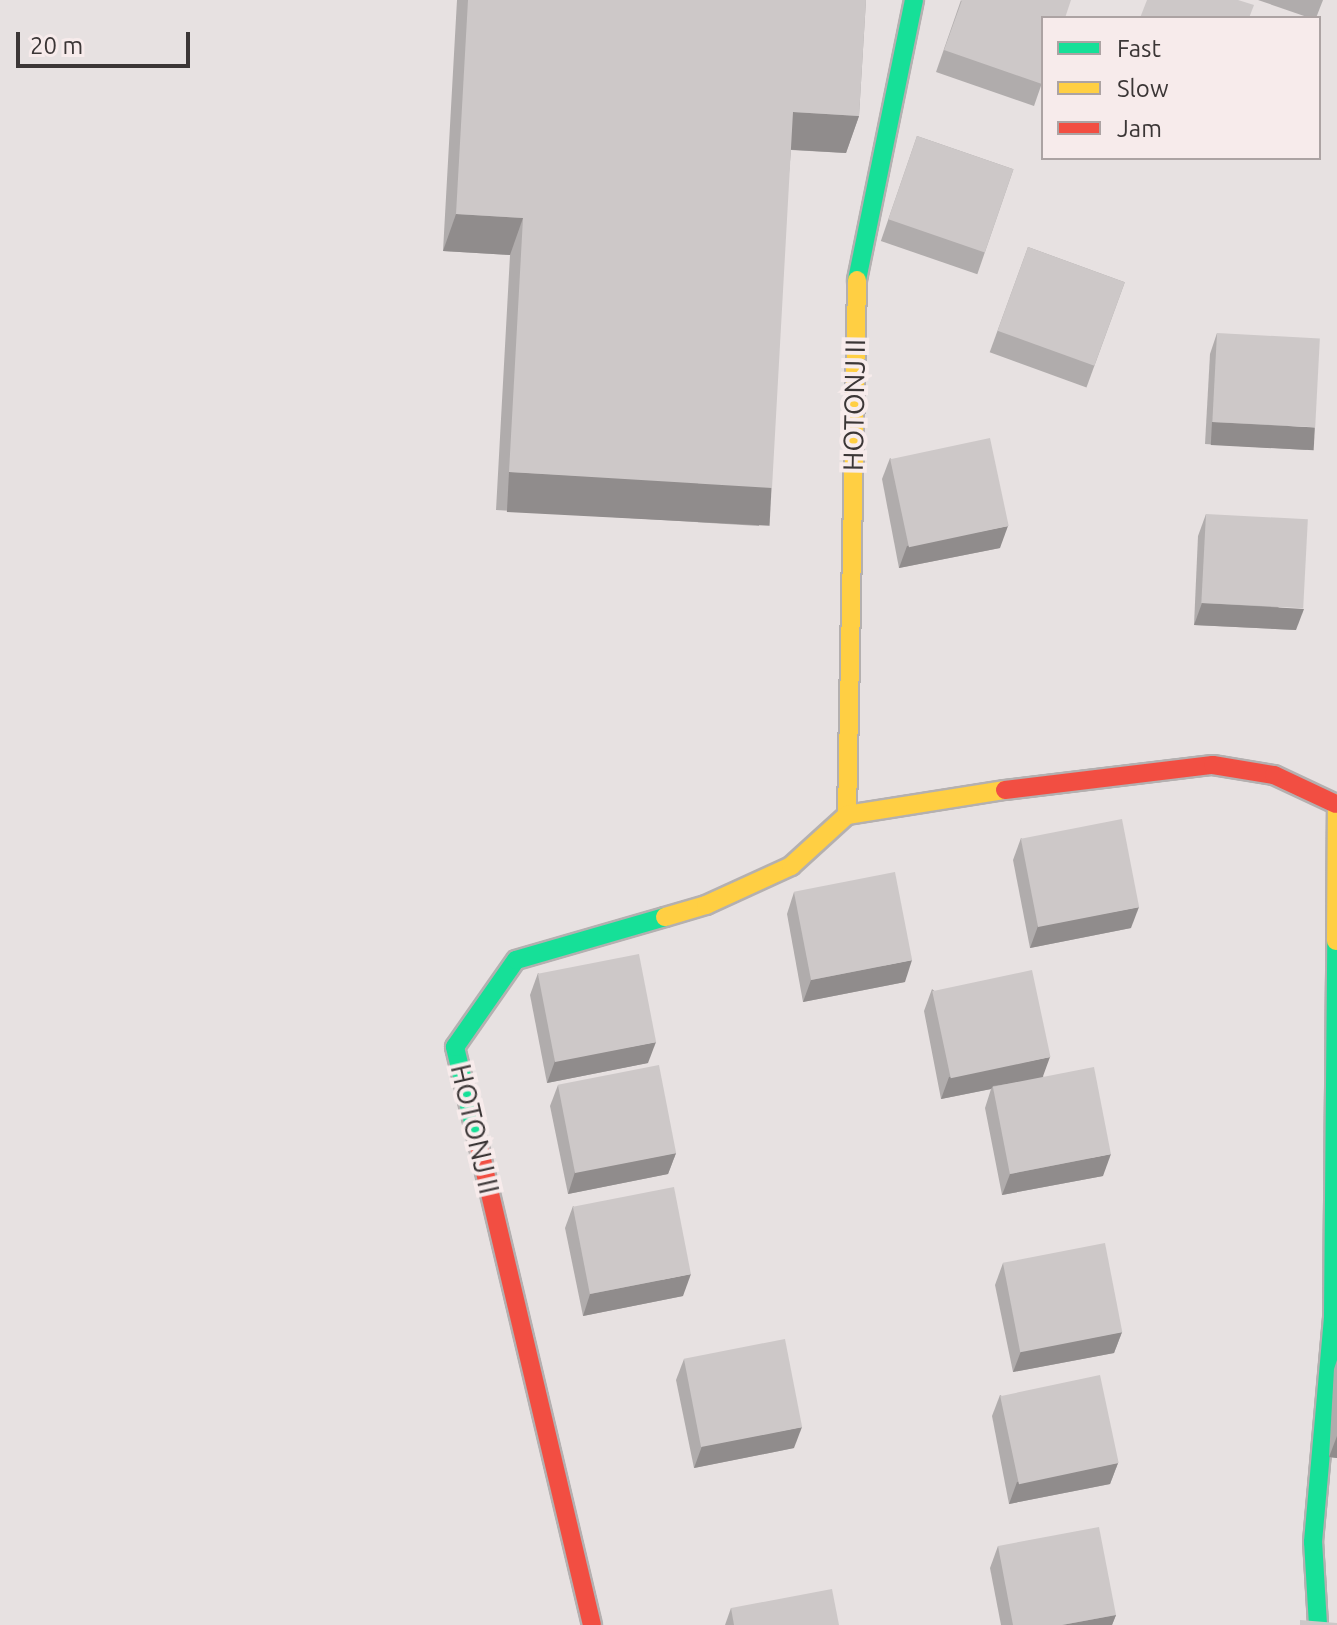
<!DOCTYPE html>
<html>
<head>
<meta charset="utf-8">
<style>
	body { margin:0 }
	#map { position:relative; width:1337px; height:1625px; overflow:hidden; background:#e7e1e1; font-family:Ubuntu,sans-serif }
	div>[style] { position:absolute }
	.roads { filter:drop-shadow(2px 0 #b4b0b0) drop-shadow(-2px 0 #b4b0b0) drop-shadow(0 2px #b4b0b0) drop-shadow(0 -2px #b4b0b0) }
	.fast>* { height:18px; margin:-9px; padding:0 9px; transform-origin:9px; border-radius:9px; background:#16e098 }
	.slow>* { height:18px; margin:-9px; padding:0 9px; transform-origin:9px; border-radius:9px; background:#ffcf43 }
	.jam>* { height:18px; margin:-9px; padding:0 9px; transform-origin:9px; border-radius:9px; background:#f24e42 }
	.wall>* { inset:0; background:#b0acac; transform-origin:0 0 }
	.shaded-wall>* { inset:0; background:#908c8c; transform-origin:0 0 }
	.building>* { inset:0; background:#cdc8c8; transform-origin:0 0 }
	span { translate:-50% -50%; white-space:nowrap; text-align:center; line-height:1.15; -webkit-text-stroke:8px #f7ebeb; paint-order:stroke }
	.street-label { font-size:28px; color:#3b3636 }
	.legend { position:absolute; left:1041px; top:16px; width:280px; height:144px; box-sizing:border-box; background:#f7ebeb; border:2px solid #aca3a3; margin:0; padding:10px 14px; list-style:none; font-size:24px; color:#3b3636 }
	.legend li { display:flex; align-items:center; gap:16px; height:40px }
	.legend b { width:40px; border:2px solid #aca3a3 }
	.scale { position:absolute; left:16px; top:32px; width:174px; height:36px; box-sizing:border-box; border:4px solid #3b3636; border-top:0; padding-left:10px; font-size:24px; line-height:28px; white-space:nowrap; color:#3b3636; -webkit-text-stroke:6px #f7ebeb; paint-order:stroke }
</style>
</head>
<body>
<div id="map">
	<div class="roads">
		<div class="fast">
			<div style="left:857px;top:280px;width:286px;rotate:-78.5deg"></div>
			<div style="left:479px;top:1147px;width:103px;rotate:-103.5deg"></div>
			<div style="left:455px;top:1047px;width:106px;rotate:-55deg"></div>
			<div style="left:516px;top:960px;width:155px;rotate:-16.1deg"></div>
			<div style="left:1318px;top:1625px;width:83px;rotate:-93.4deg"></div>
			<div style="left:1313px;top:1542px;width:227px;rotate:-84.9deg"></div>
			<div style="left:1333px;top:1316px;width:375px;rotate:-89.5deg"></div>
		</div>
		<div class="slow">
			<div style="left:847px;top:815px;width:535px;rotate:-88.93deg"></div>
			<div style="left:665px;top:917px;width:43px;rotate:-16.3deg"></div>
			<div style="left:706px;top:905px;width:94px;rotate:-24.6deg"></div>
			<div style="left:791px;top:866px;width:76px;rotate:-42.3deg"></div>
			<div style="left:847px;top:815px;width:160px;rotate:-9deg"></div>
			<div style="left:1336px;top:941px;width:138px;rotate:-89.6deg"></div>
		</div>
		<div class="jam">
			<div style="left:1005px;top:790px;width:209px;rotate:-6.9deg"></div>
			<div style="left:1213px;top:765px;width:62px;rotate:9.3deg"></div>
			<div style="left:1274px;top:775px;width:68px;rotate:25.1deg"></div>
			<div style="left:479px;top:1147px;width:491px;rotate:76.7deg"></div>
		</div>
	</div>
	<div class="wall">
		<div style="clip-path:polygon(457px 0,866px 0,859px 116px,846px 153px,791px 150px,759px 526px,496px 510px,510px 255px,443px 251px)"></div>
		<div style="clip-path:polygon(961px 0,1043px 80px,1034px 106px,936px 72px)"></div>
		<div style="clip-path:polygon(1258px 0,1323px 0,1316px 18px,1310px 18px)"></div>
		<div style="left:917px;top:136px;width:102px;height:111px;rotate:19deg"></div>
		<div style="left:1028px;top:247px;width:103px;height:112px;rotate:20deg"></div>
		<div style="clip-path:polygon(1217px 333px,1307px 450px,1205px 444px,1210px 354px)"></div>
		<div style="clip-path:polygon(890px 458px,1000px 548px,899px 568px,882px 479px)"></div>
		<div style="clip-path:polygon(1206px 514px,1296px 630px,1194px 625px,1198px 536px)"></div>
		<div style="clip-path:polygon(1021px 838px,1131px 928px,1030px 948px,1013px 860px)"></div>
		<div style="clip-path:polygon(794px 892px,905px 982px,803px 1002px,787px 914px)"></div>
		<div style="clip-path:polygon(538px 973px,648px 1063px,547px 1083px,530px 995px)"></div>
		<div style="clip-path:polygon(932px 989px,1043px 1076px,1103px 1176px,1002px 1195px,985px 1108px,991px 1089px,941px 1099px,924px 1011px)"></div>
		<div style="clip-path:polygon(558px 1085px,676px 1153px,668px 1174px,568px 1194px,550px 1106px)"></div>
		<div style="clip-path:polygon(573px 1206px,683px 1296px,583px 1316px,565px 1228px)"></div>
		<div style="clip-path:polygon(1003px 1263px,1122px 1332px,1114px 1353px,1013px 1372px,995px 1285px)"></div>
		<div style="clip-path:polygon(684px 1359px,794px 1448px,694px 1468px,676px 1380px)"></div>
		<div style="clip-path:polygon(1337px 1360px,1337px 1458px,1329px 1457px,1334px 1369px)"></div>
		<div style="clip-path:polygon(1000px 1395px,1118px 1463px,1110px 1484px,1009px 1504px,992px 1416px)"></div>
		<div style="clip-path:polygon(998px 1546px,1116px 1615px,1112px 1625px,1001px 1625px,990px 1568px)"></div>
		<div style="clip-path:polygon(731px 1608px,839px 1625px,725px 1625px)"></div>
	</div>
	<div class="shaded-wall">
		<div style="clip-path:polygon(793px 112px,859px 116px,846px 153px,779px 149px)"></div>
		<div style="clip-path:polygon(456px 214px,523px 218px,510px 255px,443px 251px)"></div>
		<div style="left:1212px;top:422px;width:103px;height:23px;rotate:3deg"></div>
		<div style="left:509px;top:472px;width:263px;height:40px;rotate:3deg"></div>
		<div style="clip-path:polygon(1008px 526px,1000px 548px,899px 568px,907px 546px)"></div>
		<div style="clip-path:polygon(1202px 603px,1304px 609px,1296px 630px,1194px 625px)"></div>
		<div style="clip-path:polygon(1139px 907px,1131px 928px,1030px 948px,1038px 926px)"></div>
		<div style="clip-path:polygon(912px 960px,905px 982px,803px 1002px,811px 980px)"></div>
		<div style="clip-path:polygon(656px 1042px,648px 1063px,547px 1083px,555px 1061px)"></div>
		<div style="clip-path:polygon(1050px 1057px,1042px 1079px,993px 1086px,991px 1089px,941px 1099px,949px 1077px)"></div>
		<div style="clip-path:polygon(676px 1153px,668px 1174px,568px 1194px,575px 1172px)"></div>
		<div style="clip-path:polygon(1111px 1154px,1103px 1176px,1002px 1195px,1010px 1174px)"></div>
		<div style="clip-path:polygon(691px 1274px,683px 1296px,583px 1316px,590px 1294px)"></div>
		<div style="clip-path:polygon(1122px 1332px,1114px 1353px,1013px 1372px,1021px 1351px)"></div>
		<div style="clip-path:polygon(802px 1427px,794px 1448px,694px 1468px,702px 1446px)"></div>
		<div style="clip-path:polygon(1337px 1436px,1337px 1458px,1329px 1457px)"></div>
		<div style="clip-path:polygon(1118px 1463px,1110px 1484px,1009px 1504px,1017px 1482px)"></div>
		<div style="clip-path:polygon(1116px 1615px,1112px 1625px,1062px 1625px)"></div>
	</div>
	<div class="building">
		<div style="clip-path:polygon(468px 0,866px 0,859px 116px,793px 112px,772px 488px,509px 472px,523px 218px,456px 214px)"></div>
		<div style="clip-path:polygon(962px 0,1071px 0,1065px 18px,1043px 18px,1043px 80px,1042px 84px,944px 50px)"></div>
		<div style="clip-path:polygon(1147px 0,1238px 0,1254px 5px,1249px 18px,1140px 18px)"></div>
		<div style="left:917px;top:136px;width:102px;height:88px;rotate:19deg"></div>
		<div style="left:1028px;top:247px;width:103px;height:89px;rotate:20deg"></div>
		<div style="left:1217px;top:333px;width:103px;height:89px;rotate:3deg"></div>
		<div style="left:990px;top:438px;width:90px;height:102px;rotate:78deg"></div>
		<div style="left:1206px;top:514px;width:102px;height:89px;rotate:3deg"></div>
		<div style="left:1122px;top:819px;width:90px;height:103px;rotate:79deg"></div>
		<div style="left:895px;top:872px;width:90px;height:103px;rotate:79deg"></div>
		<div style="left:639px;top:954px;width:90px;height:103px;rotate:79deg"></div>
		<div style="left:1032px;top:970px;width:89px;height:102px;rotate:78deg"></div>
		<div style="left:659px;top:1065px;width:90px;height:103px;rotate:79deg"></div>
		<div style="left:1094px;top:1067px;width:89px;height:103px;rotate:79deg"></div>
		<div style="left:674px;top:1187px;width:89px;height:103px;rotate:79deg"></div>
		<div style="left:1105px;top:1243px;width:91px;height:104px;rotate:79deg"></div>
		<div style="left:785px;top:1339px;width:90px;height:103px;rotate:79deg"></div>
		<div style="left:1100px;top:1375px;width:90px;height:102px;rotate:78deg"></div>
		<div style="clip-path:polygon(1099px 1527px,1116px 1615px,1062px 1625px,1013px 1625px,998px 1546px)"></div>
		<div style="clip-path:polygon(832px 1589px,839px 1625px,734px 1625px,731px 1608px)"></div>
		<div style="clip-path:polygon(1300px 1620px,1337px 1623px,1337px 1625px,1300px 1625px)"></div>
	</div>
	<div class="street-label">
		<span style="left:854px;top:405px;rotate:-89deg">HOTONJ II</span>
		<span style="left:475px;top:1129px;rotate:77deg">HOTONJ II</span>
	</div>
	<ul class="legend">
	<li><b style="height:10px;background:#16e098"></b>Fast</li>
	<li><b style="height:10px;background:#ffcf43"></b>Slow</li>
	<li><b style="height:10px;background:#f24e42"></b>Jam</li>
	</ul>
	<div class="scale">20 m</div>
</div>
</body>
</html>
